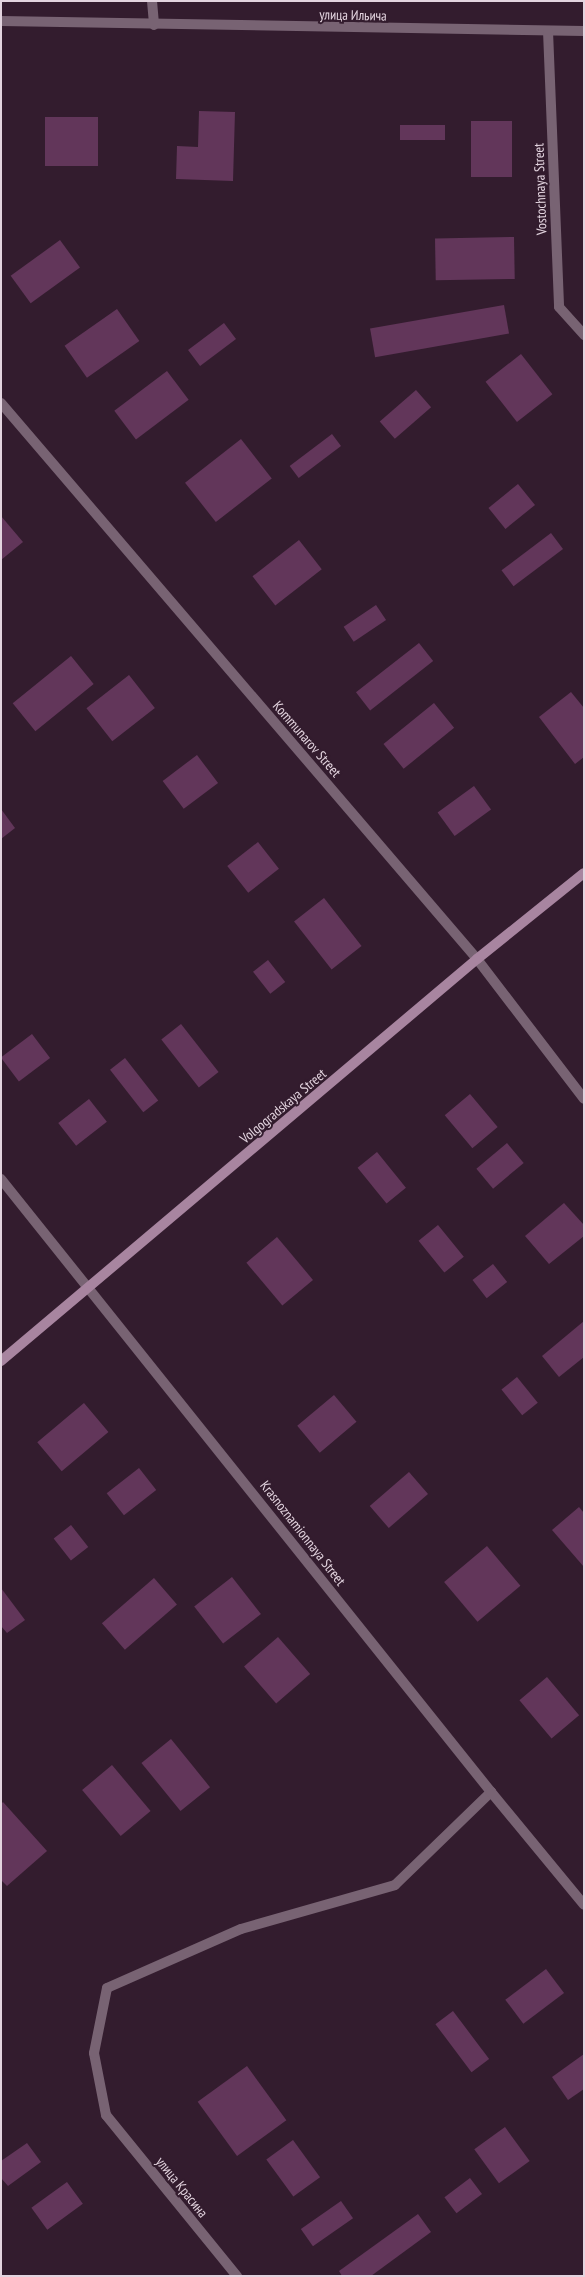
<!DOCTYPE html>
<html>
<head>
<meta charset="utf-8">
<style>
	body { margin:0 }
	#map { position:relative; width:585px; height:2277px; overflow:hidden; background:#331c2e; font-family:"PT Sans Narrow",sans-serif }
	div>[style] { position:absolute }
	.building>* { inset:0; background:#62365a; transform-origin:0 0 }
	.service>* { height:10px; margin:-5px; padding:0 5px; transform-origin:5px; border-radius:5px; background:#786373 }
	.minor>* { height:10px; margin:-5px; padding:0 5px; transform-origin:5px; border-radius:5px; background:#786373 }
	.secondary>* { height:10px; margin:-5px; padding:0 5px; transform-origin:5px; border-radius:5px; background:#a885a0 }
	span { translate:-50% -50%; white-space:nowrap; text-align:center; line-height:1.15; -webkit-text-stroke:4px #331c2e; paint-order:stroke }
	.street-label { font-size:14px; color:#e3d4df }
	.frame { position:absolute; inset:0; border:2px solid #e3d4df; pointer-events:none }
</style>
</head>
<body>
<div id="map">
	<div class="building">
		<div style="clip-path:polygon(199px 111px,235px 112px,233px 181px,176px 179px,177px 146px,198px 147px)"></div>
		<div style="left:45px;top:117px;width:53px;height:49px"></div>
		<div style="left:471px;top:121px;width:41px;height:56px"></div>
		<div style="left:445px;top:125px;width:15px;height:45px;rotate:90deg"></div>
		<div style="left:514px;top:237px;width:42px;height:79px;rotate:89deg"></div>
		<div style="left:60px;top:240px;width:34px;height:61px;rotate:54deg"></div>
		<div style="left:504px;top:305px;width:29px;height:136px;rotate:80deg"></div>
		<div style="left:117px;top:309px;width:39px;height:64px;rotate:55deg"></div>
		<div style="left:224px;top:323px;width:20px;height:45px;rotate:53deg"></div>
		<div style="left:521px;top:354px;width:51px;height:45px;rotate:52deg"></div>
		<div style="left:167px;top:371px;width:36px;height:66px;rotate:53deg"></div>
		<div style="left:416px;top:390px;width:23px;height:48px;rotate:49deg"></div>
		<div style="left:332px;top:434px;width:15px;height:53px;rotate:53deg"></div>
		<div style="left:241px;top:439px;width:50px;height:71px;rotate:52deg"></div>
		<div style="left:518px;top:484px;width:27px;height:38px;rotate:51deg"></div>
		<div style="clip-path:polygon(1px 516px,23px 542px,1px 560px)"></div>
		<div style="left:551px;top:533px;width:20px;height:62px;rotate:53deg"></div>
		<div style="left:299px;top:540px;width:37px;height:59px;rotate:52deg"></div>
		<div style="left:376px;top:605px;width:18px;height:39px;rotate:56deg"></div>
		<div style="left:419px;top:643px;width:23px;height:80px;rotate:52deg"></div>
		<div style="left:71px;top:656px;width:36px;height:75px;rotate:51deg"></div>
		<div style="left:129px;top:675px;width:42px;height:54px;rotate:52deg"></div>
		<div style="clip-path:polygon(571px 692px,584px 708px,584px 757px,575px 764px,539px 717px)"></div>
		<div style="left:434px;top:703px;width:32px;height:65px;rotate:51deg"></div>
		<div style="left:197px;top:755px;width:35px;height:43px;rotate:53deg"></div>
		<div style="left:474px;top:786px;width:29px;height:45px;rotate:54deg"></div>
		<div style="clip-path:polygon(1px 809px,15px 828px,1px 839px)"></div>
		<div style="left:258px;top:842px;width:34px;height:39px;rotate:52deg"></div>
		<div style="left:324px;top:898px;width:61px;height:38px;rotate:52deg"></div>
		<div style="left:268px;top:960px;width:28px;height:19px;rotate:52deg"></div>
		<div style="left:181px;top:1024px;width:61px;height:25px;rotate:52deg"></div>
		<div style="left:32px;top:1034px;width:30px;height:39px;rotate:53deg"></div>
		<div style="left:125px;top:1058px;width:54px;height:19px;rotate:52deg"></div>
		<div style="left:470px;top:1094px;width:43px;height:33px;rotate:50deg"></div>
		<div style="left:89px;top:1099px;width:29px;height:39px;rotate:52deg"></div>
		<div style="left:507px;top:1143px;width:26px;height:40px;rotate:50deg"></div>
		<div style="left:377px;top:1152px;width:46px;height:25px;rotate:51deg"></div>
		<div style="clip-path:polygon(564px 1203px,584px 1225px,584px 1236px,549px 1264px,525px 1236px)"></div>
		<div style="left:438px;top:1225px;width:41px;height:25px;rotate:51deg"></div>
		<div style="left:277px;top:1237px;width:56px;height:40px;rotate:50deg"></div>
		<div style="left:493px;top:1264px;width:23px;height:26px;rotate:52deg"></div>
		<div style="clip-path:polygon(584px 1321px,584px 1357px,559px 1377px,542px 1356px)"></div>
		<div style="left:517px;top:1377px;width:33px;height:20px;rotate:51deg"></div>
		<div style="left:334px;top:1395px;width:35px;height:48px;rotate:50deg"></div>
		<div style="left:84px;top:1403px;width:38px;height:61px;rotate:50deg"></div>
		<div style="left:139px;top:1468px;width:28px;height:41px;rotate:52deg"></div>
		<div style="left:409px;top:1472px;width:29px;height:52px;rotate:49deg"></div>
		<div style="clip-path:polygon(579px 1507px,584px 1513px,584px 1567px,552px 1530px)"></div>
		<div style="left:71px;top:1525px;width:28px;height:22px;rotate:52deg"></div>
		<div style="left:487px;top:1546px;width:52px;height:56px;rotate:50deg"></div>
		<div style="left:232px;top:1577px;width:47px;height:48px;rotate:52deg"></div>
		<div style="left:154px;top:1578px;width:35px;height:69px;rotate:49deg"></div>
		<div style="clip-path:polygon(1px 1588px,25px 1620px,7px 1633px,1px 1626px)"></div>
		<div style="left:278px;top:1637px;width:49px;height:45px;rotate:49deg"></div>
		<div style="left:547px;top:1677px;width:50px;height:36px;rotate:50deg"></div>
		<div style="left:171px;top:1739px;width:62px;height:38px;rotate:51deg"></div>
		<div style="left:112px;top:1765px;width:60px;height:39px;rotate:50deg"></div>
		<div style="clip-path:polygon(3px 1802px,47px 1851px,7px 1886px,1px 1880px,1px 1804px)"></div>
		<div style="left:546px;top:1969px;width:30px;height:51px;rotate:53deg"></div>
		<div style="left:453px;top:2011px;width:60px;height:22px;rotate:53deg"></div>
		<div style="clip-path:polygon(584px 2054px,584px 2089px,568px 2100px,552px 2077px)"></div>
		<div style="left:247px;top:2066px;width:67px;height:61px;rotate:54deg"></div>
		<div style="left:505px;top:2127px;width:42px;height:38px;rotate:54deg"></div>
		<div style="left:293px;top:2140px;width:46px;height:33px;rotate:54deg"></div>
		<div style="clip-path:polygon(27px 2143px,41px 2162px,8px 2186px,1px 2178px,1px 2161px)"></div>
		<div style="left:470px;top:2178px;width:20px;height:32px;rotate:53deg"></div>
		<div style="left:67px;top:2182px;width:27px;height:44px;rotate:54deg"></div>
		<div style="left:341px;top:2201px;width:21px;height:49px;rotate:55deg"></div>
		<div style="clip-path:polygon(418px 2214px,431px 2232px,371px 2276px,342px 2276px,339px 2271px)"></div>
	</div>
	<div class="service">
		<div style="left:106px;top:2115px;width:63px;rotate:-101deg"></div>
		<div style="left:94px;top:2053px;width:66px;rotate:-78.7deg"></div>
		<div style="left:107px;top:1988px;width:146px;rotate:-23.8deg"></div>
		<div style="left:241px;top:1929px;width:160px;rotate:-15.9deg"></div>
		<div style="left:395px;top:1885px;width:134px;rotate:-44.1deg"></div>
	</div>
	<div class="minor">
		<div style="left:152px;top:1px;width:24px;rotate:85deg"></div>
		<div style="left:1px;top:21px;width:583px;rotate:0.98deg"></div>
		<div style="left:548px;top:31px;width:276px;rotate:87.7deg"></div>
		<div style="left:559px;top:307px;width:38px;rotate:48deg"></div>
		<div style="left:1px;top:403px;width:732px;rotate:49.43deg"></div>
		<div style="left:477px;top:959px;width:176px;rotate:52.6deg"></div>
		<div style="left:1px;top:1179px;width:785px;rotate:51.36deg"></div>
		<div style="left:491px;top:1792px;width:146px;rotate:50.5deg"></div>
		<div style="left:106px;top:2115px;width:208px;rotate:50.9deg"></div>
	</div>
	<div class="secondary">
		<div style="left:1px;top:1361px;width:623px;rotate:-40.18deg"></div>
		<div style="left:477px;top:959px;width:137px;rotate:-38.8deg"></div>
	</div>
	<div class="street-label">
		<span style="left:353px;top:15px;rotate:1deg">улица Ильича</span>
		<span style="left:540px;top:189px;rotate:-92deg">Vostochnaya Street</span>
		<span style="left:307px;top:739px;rotate:49deg">Kommunarov Street</span>
		<span style="left:283px;top:1106px;rotate:-40deg">Volgogradskaya Street</span>
		<span style="left:303px;top:1533px;rotate:52deg">Krasnoznamionnaya Street</span>
		<span style="left:182px;top:2187px;rotate:51deg">улица Красина</span>
	</div>
	<div class="frame"></div>
</div>
</body>
</html>
